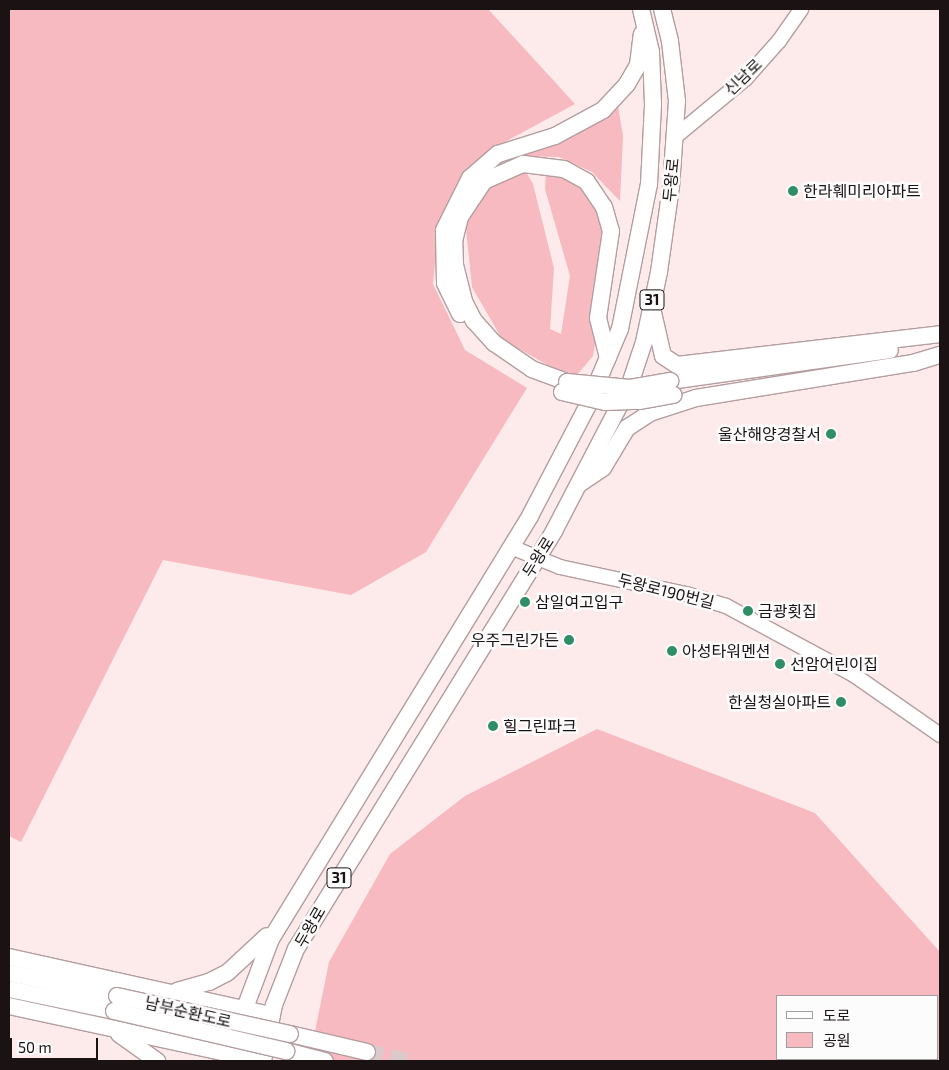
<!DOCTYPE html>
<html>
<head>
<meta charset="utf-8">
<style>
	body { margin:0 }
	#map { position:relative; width:949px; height:1070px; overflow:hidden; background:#fdeaeb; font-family:"Exo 2","Noto Sans KR",sans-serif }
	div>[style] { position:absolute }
	.green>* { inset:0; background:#f7bac0 }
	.major-tunnel>* { height:16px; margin-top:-8px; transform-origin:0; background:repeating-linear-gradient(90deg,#dbcacb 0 16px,transparent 0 24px) }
	.roads { filter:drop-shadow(1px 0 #b49d9f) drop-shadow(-1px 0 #b49d9f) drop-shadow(0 1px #b49d9f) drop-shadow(0 -1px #b49d9f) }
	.minor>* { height:14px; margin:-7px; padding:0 7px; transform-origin:7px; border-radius:7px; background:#fff }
	.major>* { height:16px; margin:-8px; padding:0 8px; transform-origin:8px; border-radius:8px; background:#fff }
	.bridges { filter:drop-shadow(1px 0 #b49d9f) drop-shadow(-1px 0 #b49d9f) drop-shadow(0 1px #b49d9f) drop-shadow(0 -1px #b49d9f) }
	.major-bridge>* { height:16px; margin:-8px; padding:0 8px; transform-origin:8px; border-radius:8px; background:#fff }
	.dots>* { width:14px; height:14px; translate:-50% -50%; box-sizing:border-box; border:2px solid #fcfcfc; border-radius:50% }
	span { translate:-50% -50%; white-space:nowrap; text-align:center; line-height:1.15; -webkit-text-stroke:5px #fcfcfc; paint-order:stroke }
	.shield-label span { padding:1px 4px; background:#fcfcfc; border:1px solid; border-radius:4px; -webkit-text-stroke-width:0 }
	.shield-label { font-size:15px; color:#1a1213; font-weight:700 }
	.street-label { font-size:16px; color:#1a1213 }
	.poi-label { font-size:16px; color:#1a1213 }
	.left { translate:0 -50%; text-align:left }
	.right { translate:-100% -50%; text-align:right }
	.frame { position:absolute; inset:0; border:10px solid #1a1213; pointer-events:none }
	.legend { position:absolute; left:776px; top:995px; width:162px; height:65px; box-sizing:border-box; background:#fcfcfc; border:1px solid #a29e9f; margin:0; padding:6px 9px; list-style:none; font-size:15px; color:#1a1213 }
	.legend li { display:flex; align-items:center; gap:10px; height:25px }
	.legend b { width:25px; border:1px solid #a29e9f }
	.scale { position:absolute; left:10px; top:1038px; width:88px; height:22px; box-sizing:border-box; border:2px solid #1a1213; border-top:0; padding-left:6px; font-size:15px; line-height:18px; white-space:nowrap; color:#1a1213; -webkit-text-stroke:4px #fcfcfc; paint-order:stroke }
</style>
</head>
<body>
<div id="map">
	<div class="green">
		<div style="clip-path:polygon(9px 9px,488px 9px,575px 104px,490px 150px,439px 222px,433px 284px,465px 350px,527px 388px,426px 552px,351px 595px,163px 560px,21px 842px,9px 836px)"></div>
		<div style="clip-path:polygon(618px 106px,623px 136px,620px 201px,592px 172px,559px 157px,518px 156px,612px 112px)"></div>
		<div style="clip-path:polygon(546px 170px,575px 182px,595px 203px,605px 232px,591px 302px,597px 332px,593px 356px,577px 375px,551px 367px,502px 339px,472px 287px,465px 220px,478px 191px,526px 172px,533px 184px,554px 268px,550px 329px,561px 334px,570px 276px,545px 189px)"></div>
		<div style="clip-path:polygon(evenodd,597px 729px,815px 813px,940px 952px,940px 1061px,316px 1061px,312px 1046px,329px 962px,390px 854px,465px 796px,597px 729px,778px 996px,938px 996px,938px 1059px,778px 1059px,778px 996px)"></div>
	</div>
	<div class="major-tunnel">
		<div style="left:367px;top:1052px;width:41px;rotate:12.7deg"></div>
	</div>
	<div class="roads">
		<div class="minor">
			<div style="left:676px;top:136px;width:91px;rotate:-39.6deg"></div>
			<div style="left:746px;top:78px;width:50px;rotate:-48.3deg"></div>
			<div style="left:779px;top:41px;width:39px;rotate:-55deg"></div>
			<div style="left:511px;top:547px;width:53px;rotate:22.2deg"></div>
			<div style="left:560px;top:567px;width:129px;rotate:12.1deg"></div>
			<div style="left:686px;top:594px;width:42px;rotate:16.7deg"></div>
			<div style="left:726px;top:606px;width:145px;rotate:28.3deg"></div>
			<div style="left:854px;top:675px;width:105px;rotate:34.9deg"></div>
		</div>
		<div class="major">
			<div style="left:652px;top:308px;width:49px;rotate:77.1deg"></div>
			<div style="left:663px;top:356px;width:17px;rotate:33deg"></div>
			<div style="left:677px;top:365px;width:265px;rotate:-6.7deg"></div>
			<div style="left:460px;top:314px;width:34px;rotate:-116deg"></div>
			<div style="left:445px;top:283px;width:53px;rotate:-91.1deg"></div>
			<div style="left:444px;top:230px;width:58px;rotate:-63.4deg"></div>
			<div style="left:470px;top:178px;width:37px;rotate:-41deg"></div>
			<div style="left:498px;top:154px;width:60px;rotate:-17.5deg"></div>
			<div style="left:555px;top:136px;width:55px;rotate:-28.4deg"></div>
			<div style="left:603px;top:110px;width:35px;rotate:-47deg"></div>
			<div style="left:627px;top:84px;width:22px;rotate:-60deg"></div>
			<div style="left:638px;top:65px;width:31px;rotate:-83deg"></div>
			<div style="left:670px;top:381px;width:222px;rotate:-8deg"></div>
			<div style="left:567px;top:382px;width:37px;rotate:-160deg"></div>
			<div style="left:532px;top:369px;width:46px;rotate:-145.6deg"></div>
			<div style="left:494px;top:343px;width:30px;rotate:-132deg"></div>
			<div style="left:474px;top:321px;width:22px;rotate:-117deg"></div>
			<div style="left:464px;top:301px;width:38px;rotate:-104deg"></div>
			<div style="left:455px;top:264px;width:23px;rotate:-92deg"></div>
			<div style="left:454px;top:241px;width:25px;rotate:-76deg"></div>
			<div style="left:460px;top:217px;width:43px;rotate:-56.3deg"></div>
			<div style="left:484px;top:181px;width:43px;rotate:-23.6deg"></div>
			<div style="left:523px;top:164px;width:41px;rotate:7deg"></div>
			<div style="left:564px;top:169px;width:26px;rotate:29deg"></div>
			<div style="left:587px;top:182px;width:30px;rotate:56deg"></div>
			<div style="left:604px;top:207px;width:25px;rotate:74deg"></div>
			<div style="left:611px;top:231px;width:88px;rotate:98.5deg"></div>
			<div style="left:598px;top:318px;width:41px;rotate:76deg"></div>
			<div style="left:579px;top:484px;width:29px;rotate:-34deg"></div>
			<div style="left:603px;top:468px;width:47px;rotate:-59deg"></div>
			<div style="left:627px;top:428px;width:27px;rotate:-33deg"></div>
			<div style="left:650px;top:413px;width:48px;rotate:-18.1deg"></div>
			<div style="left:696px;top:398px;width:220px;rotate:-9.2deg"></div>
			<div style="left:913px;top:363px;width:28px;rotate:-17deg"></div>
			<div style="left:9px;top:957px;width:268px;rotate:12.5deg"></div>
			<div style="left:9px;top:973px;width:110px;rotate:12deg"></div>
			<div style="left:9px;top:989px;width:107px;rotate:11.8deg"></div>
			<div style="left:177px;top:991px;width:33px;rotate:-16deg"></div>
			<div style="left:209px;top:982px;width:20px;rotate:-27deg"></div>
			<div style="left:227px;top:973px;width:54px;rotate:-42.8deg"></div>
			<div style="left:9px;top:1006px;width:260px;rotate:12.2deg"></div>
			<div style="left:119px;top:1034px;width:47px;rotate:35.4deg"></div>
			<div style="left:290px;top:1034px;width:79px;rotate:13.2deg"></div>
			<div style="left:286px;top:1051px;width:40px;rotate:14.4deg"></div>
			<div style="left:237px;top:1061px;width:54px;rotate:-81.4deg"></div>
			<div style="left:245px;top:1008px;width:74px;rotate:-69.4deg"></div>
			<div style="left:271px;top:939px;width:496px;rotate:-58.5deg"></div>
			<div style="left:530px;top:516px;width:123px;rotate:-62.4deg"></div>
			<div style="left:587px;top:407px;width:85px;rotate:-67.1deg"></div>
			<div style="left:620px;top:329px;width:148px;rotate:-78.7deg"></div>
			<div style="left:649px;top:184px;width:80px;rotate:-87.1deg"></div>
			<div style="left:653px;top:104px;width:52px;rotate:-92.2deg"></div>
			<div style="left:651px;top:52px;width:44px;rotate:-103.1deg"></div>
			<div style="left:263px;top:1061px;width:57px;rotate:-78.9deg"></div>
			<div style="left:274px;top:1005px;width:60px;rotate:-68.6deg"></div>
			<div style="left:296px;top:949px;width:491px;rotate:-58.3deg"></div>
			<div style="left:554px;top:531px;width:162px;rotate:-62.5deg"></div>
			<div style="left:629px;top:387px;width:47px;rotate:-71.6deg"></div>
			<div style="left:644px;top:342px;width:72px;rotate:-77.9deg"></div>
			<div style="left:659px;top:272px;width:86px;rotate:-82deg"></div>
			<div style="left:671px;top:187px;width:86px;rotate:-86deg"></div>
			<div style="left:677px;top:101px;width:60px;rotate:-96.7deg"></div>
			<div style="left:670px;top:41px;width:33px;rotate:-104deg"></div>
		</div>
	</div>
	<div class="bridges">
		<div class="major-bridge">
			<div style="left:567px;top:382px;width:63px;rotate:5.4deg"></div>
			<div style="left:630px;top:388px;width:41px;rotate:-9.9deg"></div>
			<div style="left:562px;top:392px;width:44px;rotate:13.1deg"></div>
			<div style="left:605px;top:402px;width:34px;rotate:-2deg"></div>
			<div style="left:639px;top:401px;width:35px;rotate:-10deg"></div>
			<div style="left:117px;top:996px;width:177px;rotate:12.4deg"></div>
			<div style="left:114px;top:1011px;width:177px;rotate:13.1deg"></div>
		</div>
	</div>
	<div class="dots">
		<div style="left:793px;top:191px;background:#2f8e66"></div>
		<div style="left:831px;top:434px;background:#2f8e66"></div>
		<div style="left:525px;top:602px;background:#2f8e66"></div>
		<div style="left:748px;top:611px;background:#2f8e66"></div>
		<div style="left:569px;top:640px;background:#2f8e66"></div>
		<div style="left:672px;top:651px;background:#2f8e66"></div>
		<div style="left:780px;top:664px;background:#2f8e66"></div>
		<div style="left:841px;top:702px;background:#2f8e66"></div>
		<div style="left:493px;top:726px;background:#2f8e66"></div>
	</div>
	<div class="shield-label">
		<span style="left:652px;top:300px">31</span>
		<span style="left:339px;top:878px">31</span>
	</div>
	<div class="street-label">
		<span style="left:743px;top:77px;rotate:-44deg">신남로</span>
		<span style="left:671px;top:180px;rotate:-84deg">두왕로</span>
		<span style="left:538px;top:557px;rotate:-58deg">두왕로</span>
		<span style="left:666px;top:591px;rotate:14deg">두왕로190번길</span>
		<span style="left:310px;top:927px;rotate:-60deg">두왕로</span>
		<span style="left:188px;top:1012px;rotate:13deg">남부순환도로</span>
	</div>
	<div class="poi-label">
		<span class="left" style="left:803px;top:191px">한라훼미리아파트</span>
		<span class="right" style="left:821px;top:434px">울산해양경찰서</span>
		<span class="left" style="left:535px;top:602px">삼일여고입구</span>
		<span class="left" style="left:758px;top:611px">금광횟집</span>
		<span class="right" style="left:559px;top:640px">우주그린가든</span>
		<span class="left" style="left:682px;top:651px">아성타워멘션</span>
		<span class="left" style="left:790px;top:664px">선암어린이집</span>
		<span class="right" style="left:831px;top:702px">한실청실아파트</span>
		<span class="left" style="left:503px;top:726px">힐그린파크</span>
	</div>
	<div class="frame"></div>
	<ul class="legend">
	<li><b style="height:6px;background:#fff"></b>도로</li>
	<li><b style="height:14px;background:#f7bac0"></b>공원</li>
	</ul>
	<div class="scale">50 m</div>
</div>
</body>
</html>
